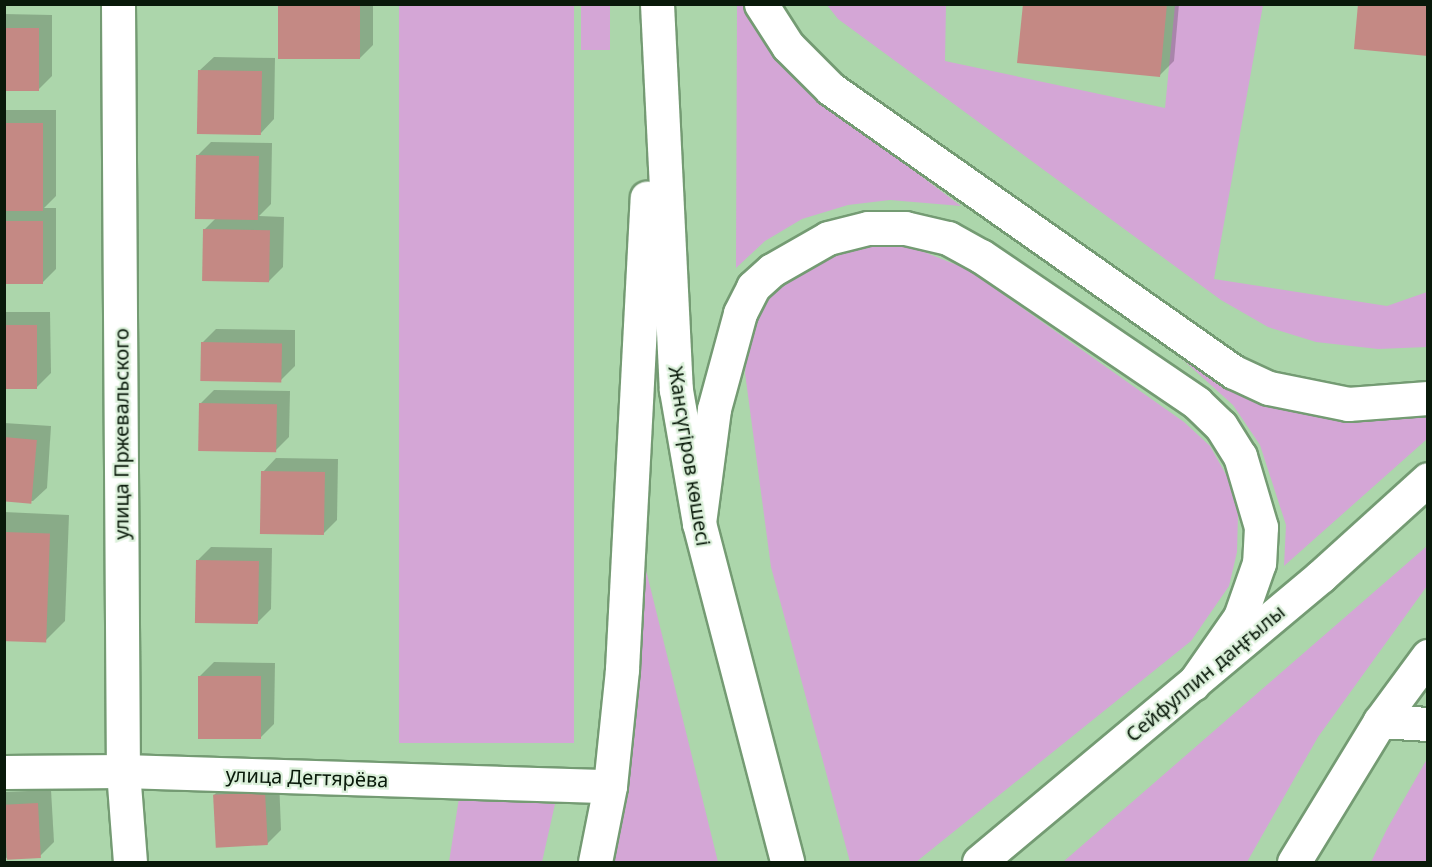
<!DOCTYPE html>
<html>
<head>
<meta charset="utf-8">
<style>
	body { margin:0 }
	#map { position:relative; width:1432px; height:867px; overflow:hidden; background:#acd6ab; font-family:"Noto Sans",sans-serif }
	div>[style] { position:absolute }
	.green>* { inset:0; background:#d4a6d6; transform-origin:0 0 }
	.shadow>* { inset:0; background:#0003 }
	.building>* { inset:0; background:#c48984; transform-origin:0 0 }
	.roads { filter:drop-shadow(2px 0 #749b73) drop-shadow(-2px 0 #749b73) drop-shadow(0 2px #749b73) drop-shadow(0 -2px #749b73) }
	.minor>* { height:33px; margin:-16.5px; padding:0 16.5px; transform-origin:16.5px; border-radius:16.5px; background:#fff }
	.major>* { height:33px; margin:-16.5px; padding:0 16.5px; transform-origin:16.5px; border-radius:16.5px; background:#fff }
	span { translate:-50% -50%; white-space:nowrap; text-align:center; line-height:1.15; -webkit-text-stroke:4.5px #dbf0da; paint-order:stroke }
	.street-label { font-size:20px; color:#09190a }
	.frame { position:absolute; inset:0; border:6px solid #09190a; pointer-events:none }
</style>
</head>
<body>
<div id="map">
	<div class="green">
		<div style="left:399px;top:4px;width:175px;height:739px"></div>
		<div style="clip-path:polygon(743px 4px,754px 28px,805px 89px,961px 206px,890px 200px,848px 205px,802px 219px,765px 241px,736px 268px,737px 5px)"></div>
		<div style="left:581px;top:5px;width:29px;height:45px"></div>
		<div style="clip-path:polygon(827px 5px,946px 5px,945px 61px,1165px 108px,1175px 5px,1263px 5px,1214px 279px,1387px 306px,1427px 292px,1427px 347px,1378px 349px,1316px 342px,1268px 327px,1221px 300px,838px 19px)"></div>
		<div style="clip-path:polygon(875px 245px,909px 246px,967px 269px,1184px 422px,1210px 446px,1229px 480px,1238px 515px,1237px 552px,1229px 586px,1191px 641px,916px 862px,850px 862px,771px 567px,745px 373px,748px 341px,761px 309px,777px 286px,805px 266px,842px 249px)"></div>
		<div style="clip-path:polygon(1151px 331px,1228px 384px,1271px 406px,1326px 417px,1378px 420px,1427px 413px,1427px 439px,1284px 566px,1286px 525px,1260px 445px,1233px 405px)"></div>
		<div style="clip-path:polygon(1427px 546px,1427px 586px,1318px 737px,1247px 862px,1063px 862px)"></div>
		<div style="clip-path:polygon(646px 570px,718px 862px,611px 862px,633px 733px)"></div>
		<div style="clip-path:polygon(1427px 759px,1427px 862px,1371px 862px,1387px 829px)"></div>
		<div style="clip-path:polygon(459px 798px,555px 804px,542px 862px,449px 862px)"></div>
	</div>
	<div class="shadow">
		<div style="clip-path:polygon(279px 4px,373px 4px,373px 45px,359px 59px,275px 58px,274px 119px,261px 133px,200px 70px,214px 57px,278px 58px)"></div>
		<div style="clip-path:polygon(1024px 4px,1179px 4px,1174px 61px,1160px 75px)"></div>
		<div style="clip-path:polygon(4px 14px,52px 15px,52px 76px,38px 90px,4px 90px)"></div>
		<div style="clip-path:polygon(4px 110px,56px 110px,56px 196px,44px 208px,56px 208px,56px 269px,42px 283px,4px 283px)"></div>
		<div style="clip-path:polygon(211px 142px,272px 143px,271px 204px,259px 216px,284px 217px,283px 267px,269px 281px,204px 230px,216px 218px,197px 156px)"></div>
		<div style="clip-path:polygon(4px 312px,50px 312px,51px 373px,37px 387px,4px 387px)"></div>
		<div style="clip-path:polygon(216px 329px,295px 330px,295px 366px,281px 380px,202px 343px)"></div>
		<div style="clip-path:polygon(214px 390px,290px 391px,289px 437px,275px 451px,200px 404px)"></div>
		<div style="clip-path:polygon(4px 423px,51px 426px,47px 488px,33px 501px,4px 499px)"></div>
		<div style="clip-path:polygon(276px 458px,338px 459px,337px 520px,323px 534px,263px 472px)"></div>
		<div style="clip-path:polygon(4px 512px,69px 515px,65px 621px,45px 641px,4px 639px)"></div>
		<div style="clip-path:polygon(211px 547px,272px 548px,271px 609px,257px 623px,197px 561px)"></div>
		<div style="clip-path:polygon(214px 662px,275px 663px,274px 724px,260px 738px,200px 676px)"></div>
		<div style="clip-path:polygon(279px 779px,281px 830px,267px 844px,214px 795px,228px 781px)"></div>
		<div style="clip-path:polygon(51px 790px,54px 842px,40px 856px,4px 858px,4px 792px)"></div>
	</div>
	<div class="building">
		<div style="left:278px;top:4px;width:82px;height:55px"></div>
		<div style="clip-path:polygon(1023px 4px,1167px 4px,1160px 77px,1017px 63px)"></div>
		<div style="clip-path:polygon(1358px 4px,1428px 4px,1428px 56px,1354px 49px)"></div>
		<div style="left:4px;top:28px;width:35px;height:63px"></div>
		<div style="left:198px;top:70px;width:64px;height:64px;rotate:1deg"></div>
		<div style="left:4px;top:123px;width:39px;height:88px"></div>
		<div style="left:196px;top:155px;width:63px;height:64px;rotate:1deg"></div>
		<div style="left:4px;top:221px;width:39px;height:63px"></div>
		<div style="left:203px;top:229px;width:67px;height:52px;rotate:1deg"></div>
		<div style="left:4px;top:325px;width:33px;height:64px"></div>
		<div style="left:201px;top:342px;width:81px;height:39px;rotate:1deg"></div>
		<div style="left:199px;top:403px;width:78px;height:48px;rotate:1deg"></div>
		<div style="left:4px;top:437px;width:33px;height:64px;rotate:5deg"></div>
		<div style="left:261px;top:471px;width:64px;height:63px;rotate:1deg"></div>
		<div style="left:4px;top:532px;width:46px;height:109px;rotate:2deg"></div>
		<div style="left:196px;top:560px;width:63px;height:63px;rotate:1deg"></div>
		<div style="left:198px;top:676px;width:63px;height:63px"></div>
		<div style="left:265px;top:792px;width:53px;height:52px;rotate:87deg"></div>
		<div style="left:38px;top:803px;width:55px;height:34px;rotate:87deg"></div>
	</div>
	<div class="roads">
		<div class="minor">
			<div style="left:118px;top:4px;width:767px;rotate:89.63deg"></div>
			<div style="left:123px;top:771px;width:91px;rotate:85.6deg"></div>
			<div style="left:1380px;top:721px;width:48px;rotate:3.6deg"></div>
			<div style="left:4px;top:772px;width:119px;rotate:-0.5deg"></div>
			<div style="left:123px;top:771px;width:487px;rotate:1.8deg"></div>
		</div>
		<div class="major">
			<div style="left:657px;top:4px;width:386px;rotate:87.2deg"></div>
			<div style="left:676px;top:390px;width:135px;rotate:80.2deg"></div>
			<div style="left:699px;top:523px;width:350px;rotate:75.4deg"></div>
			<div style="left:761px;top:4px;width:50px;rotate:57.3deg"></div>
			<div style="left:788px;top:46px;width:61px;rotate:45deg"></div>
			<div style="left:831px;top:89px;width:492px;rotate:35.1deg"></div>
			<div style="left:1234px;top:372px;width:38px;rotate:25deg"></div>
			<div style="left:1269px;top:388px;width:81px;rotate:11.4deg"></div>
			<div style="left:1348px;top:404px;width:80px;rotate:-4.3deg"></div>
			<div style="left:699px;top:523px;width:115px;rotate:-82.5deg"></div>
			<div style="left:714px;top:409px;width:99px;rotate:-74.8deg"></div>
			<div style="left:740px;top:313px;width:29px;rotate:-63deg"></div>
			<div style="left:753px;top:287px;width:25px;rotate:-42deg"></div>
			<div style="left:772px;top:270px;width:64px;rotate:-29.7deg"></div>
			<div style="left:828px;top:238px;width:41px;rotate:-14deg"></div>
			<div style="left:868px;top:228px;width:37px"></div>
			<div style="left:905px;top:228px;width:44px;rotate:13.1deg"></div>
			<div style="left:948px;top:238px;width:38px;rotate:29deg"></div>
			<div style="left:981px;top:256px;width:261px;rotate:34.2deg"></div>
			<div style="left:1197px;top:403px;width:33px;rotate:44deg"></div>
			<div style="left:1221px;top:426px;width:36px;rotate:58deg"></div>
			<div style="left:1240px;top:456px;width:74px;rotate:73.5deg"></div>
			<div style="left:1261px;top:527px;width:36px;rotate:93deg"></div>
			<div style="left:1259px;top:563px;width:57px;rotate:109.4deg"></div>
			<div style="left:1240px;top:617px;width:82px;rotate:125deg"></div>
			<div style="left:595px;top:862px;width:77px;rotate:-78.8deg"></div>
			<div style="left:610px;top:786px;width:118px;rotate:-84.1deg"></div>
			<div style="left:622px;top:669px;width:472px;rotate:-87deg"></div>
			<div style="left:979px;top:862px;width:446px;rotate:-39.9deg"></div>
			<div style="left:1321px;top:576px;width:144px;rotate:-42.2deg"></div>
			<div style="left:1294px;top:862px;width:165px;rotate:-58.6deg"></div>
			<div style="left:1380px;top:721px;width:81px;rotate:-53.6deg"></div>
		</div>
	</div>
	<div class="street-label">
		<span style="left:121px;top:434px;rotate:-90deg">улица Пржевальского</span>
		<span style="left:690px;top:456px;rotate:81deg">Жансүгіров көшесі</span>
		<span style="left:1205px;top:673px;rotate:-40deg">Сейфуллин даңғылы</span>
		<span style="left:307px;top:777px;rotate:2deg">улица Дегтярёва</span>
	</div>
	<div class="frame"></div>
</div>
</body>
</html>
